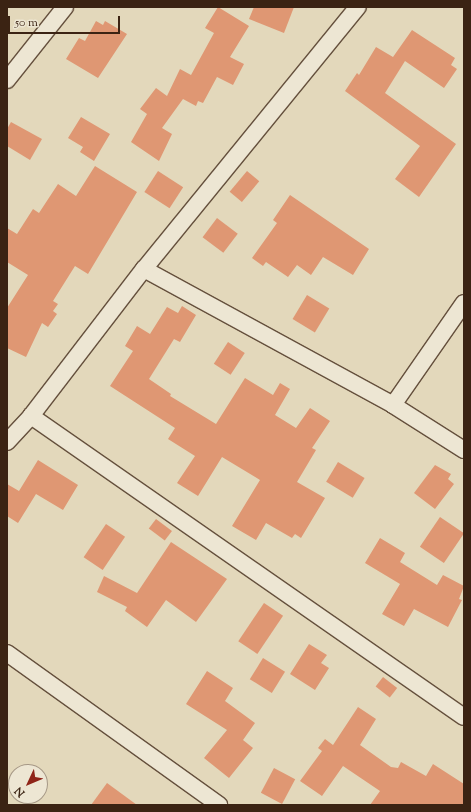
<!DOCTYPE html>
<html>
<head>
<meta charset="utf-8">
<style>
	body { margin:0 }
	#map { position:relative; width:471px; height:812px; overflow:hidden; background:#e3d8bb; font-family:"Sorts Mill Goudy",serif }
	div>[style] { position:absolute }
	.building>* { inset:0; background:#df9773; transform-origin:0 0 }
	.roads { filter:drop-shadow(1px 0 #65503d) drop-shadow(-1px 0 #65503d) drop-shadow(0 1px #65503d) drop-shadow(0 -1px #65503d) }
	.street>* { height:16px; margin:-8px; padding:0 8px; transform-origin:8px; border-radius:8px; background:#ede6d3 }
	span { translate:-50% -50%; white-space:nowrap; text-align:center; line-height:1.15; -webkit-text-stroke:3px #ede6d3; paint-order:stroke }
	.frame { position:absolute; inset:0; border:8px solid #3b2313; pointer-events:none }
	.north { position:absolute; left:8px; top:764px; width:40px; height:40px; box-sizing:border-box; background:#ede6d3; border:1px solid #a69886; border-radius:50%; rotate:226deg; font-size:11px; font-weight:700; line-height:16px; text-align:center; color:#3b2313 }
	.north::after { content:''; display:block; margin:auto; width:14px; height:18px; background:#8f2418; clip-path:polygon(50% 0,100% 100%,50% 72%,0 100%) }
	.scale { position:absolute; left:8px; top:16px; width:112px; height:18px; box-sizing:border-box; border:2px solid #3b2313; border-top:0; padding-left:5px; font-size:12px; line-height:14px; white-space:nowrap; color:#3b2313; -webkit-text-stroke:3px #ede6d3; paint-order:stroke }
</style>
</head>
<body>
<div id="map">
	<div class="building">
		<div style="clip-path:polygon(218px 7px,249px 26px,230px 57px,244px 64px,233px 85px,217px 77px,203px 103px,198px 101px,196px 106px,183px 99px,162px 128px,172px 134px,159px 161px,131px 142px,147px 114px,140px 109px,156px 88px,167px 96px,180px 69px,191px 75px,214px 33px,205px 28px)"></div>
		<div style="clip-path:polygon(254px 7px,294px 7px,284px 33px,249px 19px)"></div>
		<div style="clip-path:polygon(96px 21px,103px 25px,105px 21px,127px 34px,98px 78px,66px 59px,79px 38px,85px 41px)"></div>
		<div style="clip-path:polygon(412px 30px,455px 58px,451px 65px,457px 69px,444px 88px,405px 61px,385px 93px,456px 144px,419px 197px,395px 179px,420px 146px,345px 91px,357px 73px,359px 75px,376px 47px,393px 57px)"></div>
		<div style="clip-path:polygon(81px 117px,110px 134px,94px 161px,80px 152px,83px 147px,68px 138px)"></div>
		<div style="clip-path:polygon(11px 122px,42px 139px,30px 160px,7px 146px,7px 129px)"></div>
		<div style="clip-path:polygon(95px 166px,137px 192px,88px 274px,75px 266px,53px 301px,58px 304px,53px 311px,57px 314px,48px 327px,42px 323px,26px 357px,7px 348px,7px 308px,28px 275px,7px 262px,7px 228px,17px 234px,33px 209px,39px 213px,58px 184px,76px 196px)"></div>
		<div style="left:158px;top:171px;width:30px;height:25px;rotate:33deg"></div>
		<div style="left:247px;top:171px;width:16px;height:27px;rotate:40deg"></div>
		<div style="clip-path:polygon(290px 195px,369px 249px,353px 275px,323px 257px,311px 275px,297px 265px,288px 277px,266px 262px,263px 266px,252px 258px,277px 223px,273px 220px)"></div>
		<div style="left:217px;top:218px;width:26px;height:24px;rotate:37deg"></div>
		<div style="left:307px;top:295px;width:26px;height:28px;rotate:31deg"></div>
		<div style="clip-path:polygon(182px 306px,196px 315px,180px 342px,174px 339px,149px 379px,171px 394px,170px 396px,216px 424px,245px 378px,273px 395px,280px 383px,290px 389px,275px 415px,296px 428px,310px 408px,330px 421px,312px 448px,316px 450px,297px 482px,325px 498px,301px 538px,295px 534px,292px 538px,266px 523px,256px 540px,232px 526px,260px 480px,222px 457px,198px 496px,177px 483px,195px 456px,168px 439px,175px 428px,110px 386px,133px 351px,125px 346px,137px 326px,150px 334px,167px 307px,178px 313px)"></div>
		<div style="left:228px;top:342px;width:20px;height:26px;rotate:33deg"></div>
		<div style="clip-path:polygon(38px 460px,78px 485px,63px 510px,36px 494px,18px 523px,7px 516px,7px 484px,19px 491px)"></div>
		<div style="left:338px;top:462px;width:31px;height:23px;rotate:31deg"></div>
		<div style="clip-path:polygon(435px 465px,451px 474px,448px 479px,454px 484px,435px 509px,414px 493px)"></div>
		<div style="left:440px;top:517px;width:29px;height:36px;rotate:34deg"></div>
		<div style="left:156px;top:519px;width:20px;height:12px;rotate:37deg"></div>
		<div style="left:106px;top:524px;width:23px;height:40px;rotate:34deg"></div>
		<div style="clip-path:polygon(380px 538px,405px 553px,400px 562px,437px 585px,443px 575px,464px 586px,459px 599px,462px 600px,448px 627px,414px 609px,404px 626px,382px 614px,400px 584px,365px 563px)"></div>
		<div style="clip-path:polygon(171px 542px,227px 579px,196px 622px,166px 600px,147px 627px,125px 611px,127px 607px,97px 592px,104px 576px,137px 593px)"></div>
		<div style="left:264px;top:603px;width:23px;height:46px;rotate:34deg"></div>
		<div style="clip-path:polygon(309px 644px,327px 655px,321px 663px,329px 668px,315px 690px,290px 674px)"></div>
		<div style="left:263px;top:658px;width:26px;height:25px;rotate:32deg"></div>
		<div style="clip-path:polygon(207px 671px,233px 688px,225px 701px,255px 723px,243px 740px,253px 748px,229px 778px,204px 758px,227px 730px,186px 704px)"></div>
		<div style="left:383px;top:677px;width:18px;height:12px;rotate:38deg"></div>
		<div style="clip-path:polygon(358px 707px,376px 719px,360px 745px,391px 767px,398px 768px,401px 762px,426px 776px,433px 764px,464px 784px,464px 805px,370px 805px,380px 791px,343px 766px,322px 796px,300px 781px,322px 751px,318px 748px,325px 739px,333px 745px)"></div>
		<div style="left:274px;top:768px;width:24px;height:28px;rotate:28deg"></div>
		<div style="clip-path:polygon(107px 783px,137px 805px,91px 805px)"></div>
	</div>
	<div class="roads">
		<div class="street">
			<div style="left:7px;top:80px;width:93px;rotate:-51.5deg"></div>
			<div style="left:144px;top:269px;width:284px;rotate:28.6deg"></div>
			<div style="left:393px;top:405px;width:84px;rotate:32.4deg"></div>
			<div style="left:393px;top:405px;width:124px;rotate:-55.2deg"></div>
			<div style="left:31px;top:416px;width:527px;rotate:34.81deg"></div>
			<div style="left:7px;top:442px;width:35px;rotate:-47deg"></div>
			<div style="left:31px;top:416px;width:185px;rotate:-52.5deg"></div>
			<div style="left:144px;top:269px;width:338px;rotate:-50.8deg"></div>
			<div style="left:7px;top:653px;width:261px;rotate:35.6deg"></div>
		</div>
	</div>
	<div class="frame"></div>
	<div class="north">N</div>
	<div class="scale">50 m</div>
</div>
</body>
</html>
